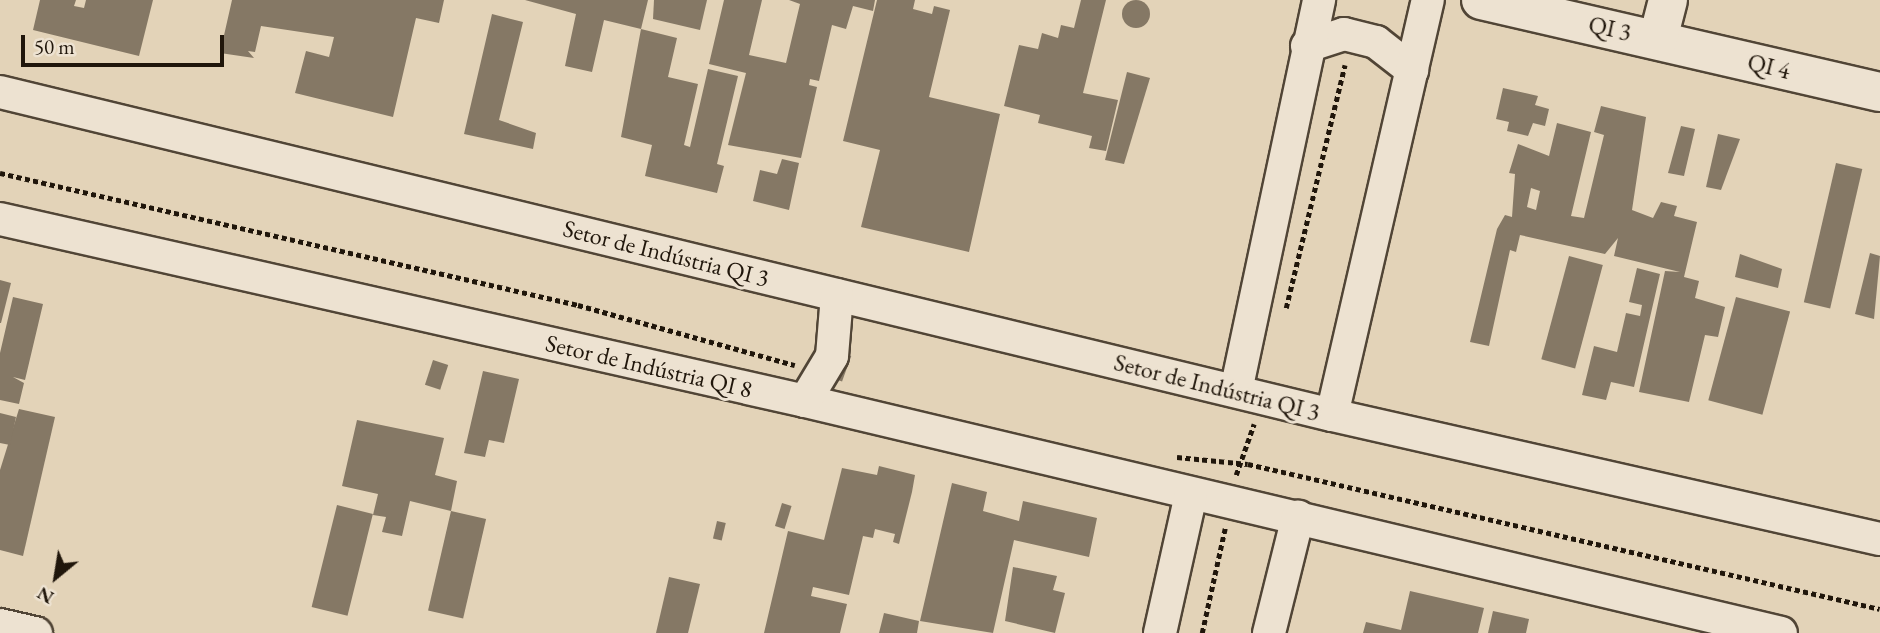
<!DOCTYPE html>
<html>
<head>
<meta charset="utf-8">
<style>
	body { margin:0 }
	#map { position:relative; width:1880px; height:633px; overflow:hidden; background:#e3d3b8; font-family:"EB Garamond",serif }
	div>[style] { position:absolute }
	.building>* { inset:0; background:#857865; transform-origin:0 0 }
	.round { border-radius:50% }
	.path>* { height:4.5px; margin-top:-2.25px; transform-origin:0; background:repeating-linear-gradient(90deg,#20160b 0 5px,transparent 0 8.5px) }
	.roads { filter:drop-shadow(2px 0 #514536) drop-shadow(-2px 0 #514536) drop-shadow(0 2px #514536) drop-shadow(0 -2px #514536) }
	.street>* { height:32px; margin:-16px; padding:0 16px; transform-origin:16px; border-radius:16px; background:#ede2d1 }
	.secondary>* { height:38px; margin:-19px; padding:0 19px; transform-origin:19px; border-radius:19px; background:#ede2d1 }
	span { translate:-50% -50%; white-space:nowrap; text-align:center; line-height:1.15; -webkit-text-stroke:6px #ede2d1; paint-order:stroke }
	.street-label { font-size:24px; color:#20160b }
	.north { position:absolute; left:21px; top:542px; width:70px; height:70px; -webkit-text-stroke:5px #ede2d1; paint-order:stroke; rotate:210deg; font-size:19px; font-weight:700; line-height:28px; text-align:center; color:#20160b }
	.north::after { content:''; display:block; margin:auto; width:24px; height:32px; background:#20160b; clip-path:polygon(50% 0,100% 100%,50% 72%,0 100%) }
	.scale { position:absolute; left:21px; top:35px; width:203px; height:32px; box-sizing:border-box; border:4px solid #20160b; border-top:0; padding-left:9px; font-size:21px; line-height:24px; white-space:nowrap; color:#20160b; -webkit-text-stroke:5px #ede2d1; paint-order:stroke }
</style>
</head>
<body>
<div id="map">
	<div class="building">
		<div style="clip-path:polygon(40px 0,76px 0,74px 6px,84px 8px,86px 0,153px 0,139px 56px,33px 30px)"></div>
		<div style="clip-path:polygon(232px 0,444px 0,439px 23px,416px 18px,393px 117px,295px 93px,306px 51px,329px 57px,334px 37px,261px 26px,255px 52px,248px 51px,254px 58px,220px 53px)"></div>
		<div style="clip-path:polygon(525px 0,648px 0,641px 29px,677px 38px,668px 77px,698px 84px,684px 145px,690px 147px,708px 69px,738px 76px,717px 164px,724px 166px,717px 193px,645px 176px,652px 145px,621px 137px,641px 29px,604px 20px,592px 72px,565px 66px,576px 14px)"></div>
		<div style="clip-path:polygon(654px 0,707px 0,700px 30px,653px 19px)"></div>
		<div style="clip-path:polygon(724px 0,762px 0,749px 55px,786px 63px,800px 4px,789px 0,875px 0,873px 11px,853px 6px,846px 29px,832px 25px,819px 81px,810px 79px,809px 85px,817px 87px,801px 158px,728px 145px,746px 73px,709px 64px)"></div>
		<div style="clip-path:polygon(877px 0,915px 0,913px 9px,932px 14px,934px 6px,950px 10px,929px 97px,1000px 114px,969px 252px,861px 227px,880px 150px,843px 141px)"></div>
		<div style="clip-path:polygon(1081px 0,1106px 0,1083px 93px,1118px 100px,1106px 151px,1089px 148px,1092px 136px,1038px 123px,1040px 115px,1004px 106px,1019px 45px,1038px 49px,1042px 33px,1058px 38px,1061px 25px,1074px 28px)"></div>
		<div class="round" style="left:1122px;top:0;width:28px;height:28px"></div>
		<div style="clip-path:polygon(492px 14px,523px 22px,499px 120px,536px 133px,533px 149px,464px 134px)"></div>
		<div style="clip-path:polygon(1127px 72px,1150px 78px,1124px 164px,1105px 160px)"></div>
		<div style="clip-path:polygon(1503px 88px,1538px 96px,1535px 105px,1549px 109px,1545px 126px,1533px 123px,1528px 136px,1507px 131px,1509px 122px,1496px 119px)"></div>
		<div style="clip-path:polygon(evenodd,1601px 106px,1646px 117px,1632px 210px,1653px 218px,1661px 202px,1677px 206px,1674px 216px,1697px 222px,1684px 277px,1699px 281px,1695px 298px,1725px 307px,1718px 337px,1705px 335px,1689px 402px,1639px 392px,1665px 271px,1680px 272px,1614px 256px,1618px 238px,1605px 254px,1520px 235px,1516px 252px,1510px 250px,1489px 346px,1470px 342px,1497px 229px,1505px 215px,1512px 217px,1515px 174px,1509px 173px,1518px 144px,1549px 156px,1557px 123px,1591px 132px,1571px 216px,1584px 218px,1604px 135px,1594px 132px,1601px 106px,1531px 188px,1540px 191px,1536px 210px,1527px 207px,1531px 188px)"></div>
		<div style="clip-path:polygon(1681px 126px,1695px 129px,1684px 176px,1668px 173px)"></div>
		<div style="clip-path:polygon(1718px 134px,1740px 139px,1721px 190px,1706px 187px)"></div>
		<div style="clip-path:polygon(782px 159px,799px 163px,789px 210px,753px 201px,760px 170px,777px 174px)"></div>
		<div style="left:1836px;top:163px;width:27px;height:143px;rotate:13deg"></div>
		<div style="clip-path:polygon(1870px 253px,1880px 256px,1874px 319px,1855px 314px)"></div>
		<div style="clip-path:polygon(1740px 254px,1782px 269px,1778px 288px,1735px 277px)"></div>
		<div style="left:1569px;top:256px;width:35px;height:107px;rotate:15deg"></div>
		<div style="clip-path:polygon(1637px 268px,1660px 274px,1634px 387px,1611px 382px,1606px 400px,1582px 395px,1594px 346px,1617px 352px,1626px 313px,1640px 316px,1642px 305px,1629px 302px)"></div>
		<div style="clip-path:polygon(0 280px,11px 283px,1px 323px,0 323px)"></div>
		<div style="clip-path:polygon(13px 297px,43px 304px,25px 380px,13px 377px,24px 383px,19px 404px,0 400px,0 353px)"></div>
		<div style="left:1736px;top:297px;width:56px;height:107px;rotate:15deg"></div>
		<div style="left:840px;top:352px;width:12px;height:27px;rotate:20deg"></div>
		<div style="left:433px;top:360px;width:16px;height:26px;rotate:18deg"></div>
		<div style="clip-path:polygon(483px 371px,519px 379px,504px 443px,489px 440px,485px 457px,464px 453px)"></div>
		<div style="clip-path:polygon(19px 409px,55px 417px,23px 556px,0 550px,0 470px)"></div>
		<div style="clip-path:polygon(0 413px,16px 417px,10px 445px,0 443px)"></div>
		<div style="clip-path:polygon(357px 420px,444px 438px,435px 475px,457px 481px,451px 511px,410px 501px,402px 536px,382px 532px,386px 517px,373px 515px,378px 494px,342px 486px)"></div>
		<div style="clip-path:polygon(879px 466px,915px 475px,912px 492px,899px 544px,893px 542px,895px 534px,875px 529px,873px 538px,863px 536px,849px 595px,813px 587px,811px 596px,847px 604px,840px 633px,764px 633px,788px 531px,824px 540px,842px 468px,877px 475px)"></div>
		<div style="clip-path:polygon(952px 483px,987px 492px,983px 511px,1019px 521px,1023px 501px,1097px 518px,1089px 557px,1014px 540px,993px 633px,920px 621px)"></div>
		<div style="left:782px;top:503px;width:10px;height:24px;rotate:17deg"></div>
		<div style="left:337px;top:505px;width:37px;height:105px;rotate:14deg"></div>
		<div style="left:451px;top:511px;width:36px;height:102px;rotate:13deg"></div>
		<div style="left:717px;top:521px;width:9px;height:18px;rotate:13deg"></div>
		<div style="clip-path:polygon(1013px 567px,1057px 576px,1053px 590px,1065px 593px,1055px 633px,1005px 621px)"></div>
		<div style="clip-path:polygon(669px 577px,700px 584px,688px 633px,656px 633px)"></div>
		<div style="clip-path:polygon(1410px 591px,1484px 608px,1478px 633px,1363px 633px,1366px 622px,1401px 630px)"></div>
		<div style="clip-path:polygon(1493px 611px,1529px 619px,1526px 633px,1488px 633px)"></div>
		<div style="clip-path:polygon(884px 613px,919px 621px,917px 633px,879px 633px)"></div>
	</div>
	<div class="path">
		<div style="left:0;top:173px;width:593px;rotate:12.86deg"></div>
		<div style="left:578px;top:305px;width:225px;rotate:15.5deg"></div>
		<div style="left:1286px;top:308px;width:250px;rotate:-76.4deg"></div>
		<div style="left:1177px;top:457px;width:71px;rotate:5.6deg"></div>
		<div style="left:1248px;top:464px;width:648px;rotate:12.92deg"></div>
		<div style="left:1236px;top:475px;width:54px;rotate:-70.6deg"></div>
		<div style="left:1202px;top:633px;width:107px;rotate:-77.6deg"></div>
	</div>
	<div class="roads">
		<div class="street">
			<div style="left:1307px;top:46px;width:39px;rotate:-18deg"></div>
			<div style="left:1344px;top:34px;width:33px;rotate:14deg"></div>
			<div style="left:1376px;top:42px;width:46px;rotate:37.9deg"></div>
			<div style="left:0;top:92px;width:1371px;rotate:13.63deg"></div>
			<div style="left:1332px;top:415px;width:562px;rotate:12.75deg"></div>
			<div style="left:0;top:219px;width:825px;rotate:12.74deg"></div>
			<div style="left:805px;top:401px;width:1003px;rotate:13.37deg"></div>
			<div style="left:1236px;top:391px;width:400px;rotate:-78deg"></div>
			<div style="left:805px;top:401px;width:52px;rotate:-59deg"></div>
			<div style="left:832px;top:356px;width:61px;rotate:-85.3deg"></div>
			<div style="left:1332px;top:415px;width:426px;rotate:-77deg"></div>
			<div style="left:0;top:625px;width:37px;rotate:13deg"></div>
			<div style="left:1160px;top:633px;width:142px;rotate:-77.4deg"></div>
			<div style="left:1269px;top:633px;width:120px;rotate:-76deg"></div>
		</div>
		<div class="secondary">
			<div style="left:1481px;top:0;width:409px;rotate:13deg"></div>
			<div style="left:1658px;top:39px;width:40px;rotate:-75.6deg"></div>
		</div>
	</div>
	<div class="street-label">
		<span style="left:1610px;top:28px;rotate:12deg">QI 3</span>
		<span style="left:1769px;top:66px;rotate:14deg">QI 4</span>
		<span style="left:666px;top:253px;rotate:14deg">Setor de Indústria QI 3</span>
		<span style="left:649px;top:366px;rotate:13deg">Setor de Indústria QI 8</span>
		<span style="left:1217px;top:387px;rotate:14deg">Setor de Indústria QI 3</span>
	</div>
	<div class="north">N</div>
	<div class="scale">50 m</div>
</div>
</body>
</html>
